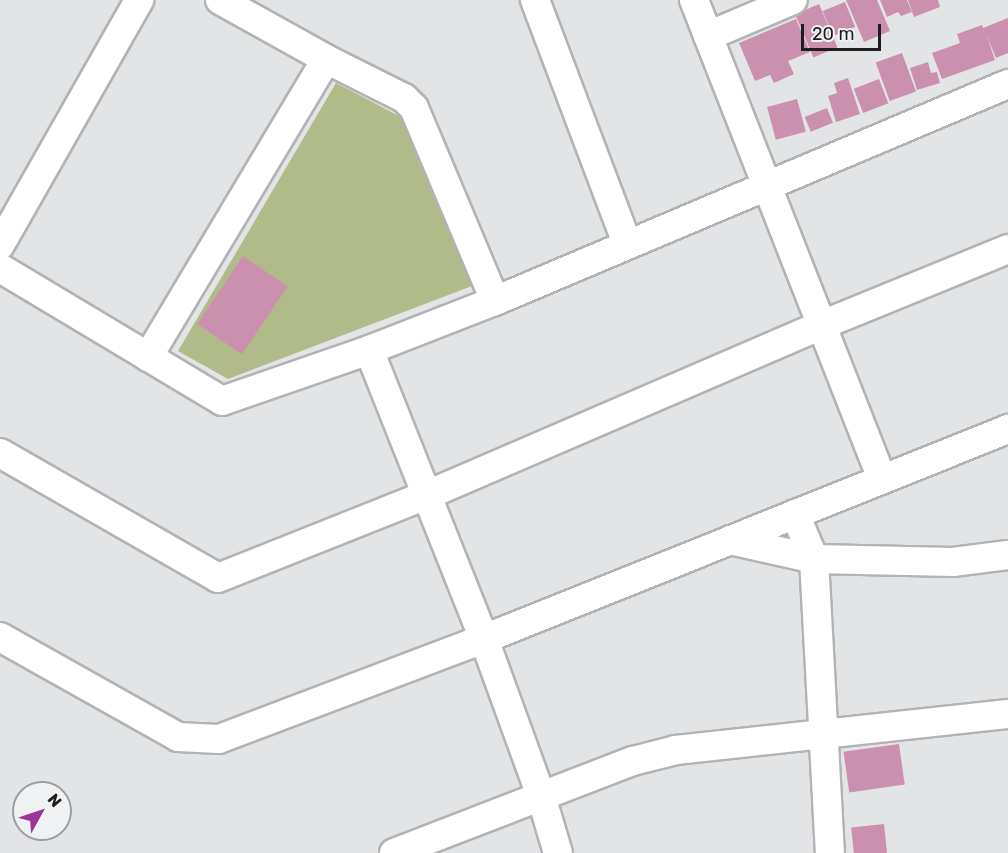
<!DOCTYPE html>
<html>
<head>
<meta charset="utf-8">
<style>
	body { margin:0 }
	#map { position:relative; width:1008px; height:853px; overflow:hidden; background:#e3e4e6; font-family:Rubik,sans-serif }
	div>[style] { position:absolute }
	.green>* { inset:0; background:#b0bb89 }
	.building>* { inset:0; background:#cc90af; transform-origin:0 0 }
	.roads { filter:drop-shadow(2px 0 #b2b3b4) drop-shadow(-2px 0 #b2b3b4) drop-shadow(0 2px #b2b3b4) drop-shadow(0 -2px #b2b3b4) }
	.minor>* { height:28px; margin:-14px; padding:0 14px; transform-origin:14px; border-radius:14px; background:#fff }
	span { translate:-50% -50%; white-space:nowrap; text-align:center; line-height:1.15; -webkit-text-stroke:6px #f0f1f3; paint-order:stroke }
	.north { position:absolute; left:12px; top:781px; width:60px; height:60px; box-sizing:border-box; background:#f0f1f3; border:2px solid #9c9d9e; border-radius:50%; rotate:50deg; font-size:16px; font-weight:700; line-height:24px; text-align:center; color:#1e1e1f }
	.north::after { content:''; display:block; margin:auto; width:21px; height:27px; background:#9e3598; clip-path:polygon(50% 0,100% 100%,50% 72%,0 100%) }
	.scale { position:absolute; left:801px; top:24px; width:80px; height:27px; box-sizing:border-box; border:3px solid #1e1e1f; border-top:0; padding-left:8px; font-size:18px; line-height:21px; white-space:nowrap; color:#1e1e1f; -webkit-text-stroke:4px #f0f1f3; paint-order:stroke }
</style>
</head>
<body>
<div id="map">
	<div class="green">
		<div style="clip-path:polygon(336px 83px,401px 117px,472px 286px,228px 379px,178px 351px)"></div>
	</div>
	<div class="building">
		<div style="clip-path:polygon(846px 0,877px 0,890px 31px,864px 42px)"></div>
		<div style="clip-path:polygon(880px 0,907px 0,912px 12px,901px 16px,898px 12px,887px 17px)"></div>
		<div style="clip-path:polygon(908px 0,938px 0,940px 7px,914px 17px)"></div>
		<div style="left:845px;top:2px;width:27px;height:24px;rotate:68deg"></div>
		<div style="left:819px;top:4px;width:47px;height:26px;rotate:67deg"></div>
		<div style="clip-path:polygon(1008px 18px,1008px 53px,996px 58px,987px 36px,995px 60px,942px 79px,932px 53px,960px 43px,957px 34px,982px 25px,983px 28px)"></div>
		<div style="clip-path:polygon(796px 19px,810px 52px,788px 61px,794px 74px,774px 83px,770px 75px,755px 81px,739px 43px)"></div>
		<div style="left:902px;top:53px;width:41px;height:28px;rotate:70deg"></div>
		<div style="clip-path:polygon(928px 62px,931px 73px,937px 72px,940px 83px,917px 90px,910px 68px)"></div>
		<div style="clip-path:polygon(848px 78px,860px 114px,836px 122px,828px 96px,837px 93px,834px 83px)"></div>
		<div style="left:879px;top:79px;width:26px;height:27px;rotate:69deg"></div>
		<div style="left:797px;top:99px;width:34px;height:31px;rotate:75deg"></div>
		<div style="left:827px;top:108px;width:16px;height:24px;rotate:68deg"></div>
		<div style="left:243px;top:256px;width:54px;height:82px;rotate:34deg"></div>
		<div style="left:899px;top:744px;width:41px;height:56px;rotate:82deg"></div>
		<div style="left:884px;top:824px;width:29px;height:33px;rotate:84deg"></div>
	</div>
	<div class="roads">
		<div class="minor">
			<div style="left:220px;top:0;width:121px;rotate:29.1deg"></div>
			<div style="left:326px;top:59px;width:87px;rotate:26.6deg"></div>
			<div style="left:404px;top:98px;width:14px;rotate:45deg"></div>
			<div style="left:414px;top:108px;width:209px;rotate:67.2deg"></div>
			<div style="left:535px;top:0;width:260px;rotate:69.3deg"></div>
			<div style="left:694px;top:0;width:515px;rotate:68.57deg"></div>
			<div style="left:708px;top:36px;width:92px;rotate:-23deg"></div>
			<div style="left:0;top:245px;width:282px;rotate:-60.4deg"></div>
			<div style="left:0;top:268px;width:259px;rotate:30.9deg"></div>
			<div style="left:222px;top:401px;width:156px;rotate:-19.1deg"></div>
			<div style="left:369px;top:350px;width:135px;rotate:-21.3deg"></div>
			<div style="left:495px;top:301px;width:557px;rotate:-22.93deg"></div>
			<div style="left:369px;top:350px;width:311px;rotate:68.3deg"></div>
			<div style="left:484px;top:639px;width:167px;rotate:70deg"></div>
			<div style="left:541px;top:796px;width:59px;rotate:73.4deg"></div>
			<div style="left:148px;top:357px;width:347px;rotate:-59.1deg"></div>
			<div style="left:0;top:453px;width:251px;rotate:29.8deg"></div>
			<div style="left:218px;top:578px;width:225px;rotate:-21.7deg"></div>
			<div style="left:427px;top:495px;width:430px;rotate:-23.3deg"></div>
			<div style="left:822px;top:325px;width:201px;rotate:-22.2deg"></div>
			<div style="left:795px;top:514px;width:49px;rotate:67.1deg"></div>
			<div style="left:814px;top:559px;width:294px;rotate:86.9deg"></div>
			<div style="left:730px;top:540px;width:86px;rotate:12.7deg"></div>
			<div style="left:814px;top:559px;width:139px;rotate:1.2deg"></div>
			<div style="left:953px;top:562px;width:55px;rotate:-7.3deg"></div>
			<div style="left:0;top:637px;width:204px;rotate:29.3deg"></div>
			<div style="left:178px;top:737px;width:41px;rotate:2.8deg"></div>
			<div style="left:219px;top:739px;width:283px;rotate:-20.7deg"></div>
			<div style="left:484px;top:639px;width:565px;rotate:-21.84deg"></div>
			<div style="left:394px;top:853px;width:256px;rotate:-21.1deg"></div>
			<div style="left:633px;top:761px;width:44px;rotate:-14.3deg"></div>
			<div style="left:676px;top:750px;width:334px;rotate:-6.2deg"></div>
		</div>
	</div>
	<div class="north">N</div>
	<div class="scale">20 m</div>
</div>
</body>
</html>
